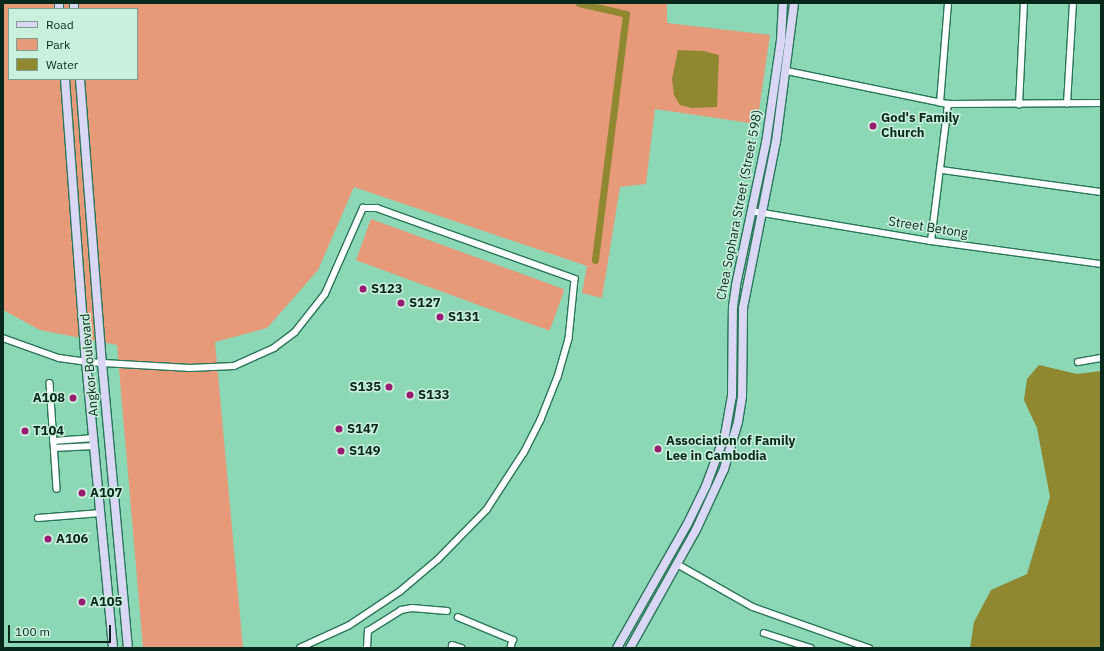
<!DOCTYPE html>
<html>
<head>
<meta charset="utf-8">
<style>
	body { margin:0 }
	#map { position:relative; width:1104px; height:651px; overflow:hidden; background:#8cd7b5; font-family:"IBM Plex Sans",sans-serif }
	div>[style] { position:absolute }
	.green>* { inset:0; background:#e79a79; transform-origin:0 0 }
	.water>* { inset:0; background:#8f8831 }
	.canal>* { height:7px; margin:-3.5px; padding:0 3.5px; transform-origin:3.5px; border-radius:3.5px; background:#8f8831 }
	.roads { filter:drop-shadow(1px 0 #297658) drop-shadow(-1px 0 #297658) drop-shadow(0 1px #297658) drop-shadow(0 -1px #297658) }
	.street>* { height:5.5px; margin:-2.75px; padding:0 2.75px; transform-origin:2.75px; border-radius:2.75px; background:#fff }
	.secondary>* { height:8px; margin:-4px; padding:0 4px; transform-origin:4px; border-radius:4px; background:#d9d7f4 }
	.dots>* { width:11px; height:11px; translate:-50% -50%; box-sizing:border-box; border:2px solid #cbefdd; border-radius:50% }
	span { translate:-50% -50%; white-space:nowrap; text-align:center; line-height:1.15; -webkit-text-stroke:3px #cbefdd; paint-order:stroke }
	.poi-label { font-size:13px; color:#08281c; font-weight:700 }
	.left { translate:0 -50%; text-align:left }
	.right { translate:-100% -50%; text-align:right }
	.street-label { font-size:13px; color:#08281c }
	.frame { position:absolute; inset:0; border:4px solid #08281c; pointer-events:none }
	.legend { position:absolute; left:8px; top:8px; width:130px; height:72px; box-sizing:border-box; background:#cbefdd; border:1px solid #7d9f90; margin:0; padding:5px 7px; list-style:none; font-size:12px; color:#08281c }
	.legend li { display:flex; align-items:center; gap:8px; height:20px }
	.legend b { width:20px; border:1px solid #7d9f90 }
	.scale { position:absolute; left:8px; top:625px; width:103px; height:18px; box-sizing:border-box; border:2px solid #08281c; border-top:0; padding-left:5px; font-size:12px; line-height:14px; white-space:nowrap; color:#08281c; -webkit-text-stroke:3px #cbefdd; paint-order:stroke }
</style>
</head>
<body>
<div id="map">
	<div class="green">
		<div style="clip-path:polygon(evenodd,3px 3px,667px 3px,667px 23px,770px 35px,757px 124px,655px 109px,646px 184px,620px 187px,602px 298px,582px 293px,587px 266px,354px 187px,318px 270px,267px 328px,215px 342px,243px 648px,143px 648px,117px 345px,40px 330px,3px 310px,3px 3px,9px 9px,137px 9px,137px 79px,9px 79px,9px 9px)"></div>
		<div style="left:371px;top:219px;width:206px;height:44px;rotate:20deg"></div>
	</div>
	<div class="water">
		<div style="clip-path:polygon(678px 50px,703px 51px,719px 55px,717px 107px,692px 108px,680px 105px,674px 95px,672px 79px)"></div>
		<div style="clip-path:polygon(1039px 365px,1077px 374px,1101px 371px,1101px 648px,970px 648px,974px 622px,991px 590px,1027px 574px,1050px 497px,1037px 428px,1024px 400px,1027px 379px)"></div>
	</div>
	<div class="canal">
		<div style="left:579px;top:3px;width:48px;rotate:13.2deg"></div>
		<div style="left:626px;top:14px;width:248px;rotate:97.2deg"></div>
	</div>
	<div class="roads">
		<div class="street">
			<div style="left:787px;top:71px;width:164px;rotate:11.6deg"></div>
			<div style="left:948px;top:104px;width:153px;rotate:-0.4deg"></div>
			<div style="left:940px;top:103px;width:100px;rotate:-85.4deg"></div>
			<div style="left:1067px;top:104px;width:101px;rotate:-86.6deg"></div>
			<div style="left:1019px;top:105px;width:102px;rotate:-87.2deg"></div>
			<div style="left:942px;top:170px;width:161px;rotate:7.9deg"></div>
			<div style="left:751px;top:211px;width:182px;rotate:9.5deg"></div>
			<div style="left:931px;top:241px;width:172px;rotate:7.7deg"></div>
			<div style="left:931px;top:241px;width:138px;rotate:-82.9deg"></div>
			<div style="left:3px;top:338px;width:59px;rotate:19.7deg"></div>
			<div style="left:59px;top:358px;width:27px;rotate:8deg"></div>
			<div style="left:86px;top:362px;width:104px;rotate:3.3deg"></div>
			<div style="left:190px;top:368px;width:44px;rotate:-2.6deg"></div>
			<div style="left:234px;top:366px;width:44px;rotate:-24.2deg"></div>
			<div style="left:274px;top:348px;width:26px;rotate:-37deg"></div>
			<div style="left:295px;top:332px;width:48px;rotate:-51.7deg"></div>
			<div style="left:325px;top:294px;width:94px;rotate:-66.2deg"></div>
			<div style="left:363px;top:208px;width:14px"></div>
			<div style="left:377px;top:208px;width:210px;rotate:19.7deg"></div>
			<div style="left:575px;top:279px;width:60px;rotate:95.7deg"></div>
			<div style="left:569px;top:339px;width:40px;rotate:106deg"></div>
			<div style="left:558px;top:377px;width:46px;rotate:111.6deg"></div>
			<div style="left:541px;top:420px;width:37px;rotate:117deg"></div>
			<div style="left:524px;top:453px;width:68px;rotate:123deg"></div>
			<div style="left:487px;top:510px;width:70px;rotate:134.4deg"></div>
			<div style="left:438px;top:560px;width:50px;rotate:139.9deg"></div>
			<div style="left:400px;top:592px;width:61px;rotate:146.3deg"></div>
			<div style="left:349px;top:626px;width:53px;rotate:155.4deg"></div>
			<div style="left:1078px;top:362px;width:23px;rotate:-10deg"></div>
			<div style="left:50px;top:383px;width:106px;rotate:86.2deg"></div>
			<div style="left:53px;top:441px;width:41px;rotate:-4.2deg"></div>
			<div style="left:54px;top:448px;width:40px;rotate:-2.9deg"></div>
			<div style="left:38px;top:518px;width:63px;rotate:-4.5deg"></div>
			<div style="left:677px;top:564px;width:87px;rotate:29.5deg"></div>
			<div style="left:753px;top:607px;width:123px;rotate:19.5deg"></div>
			<div style="left:458px;top:617px;width:60px;rotate:22.7deg"></div>
			<div style="left:513px;top:640px;width:8px;rotate:104deg"></div>
			<div style="left:764px;top:633px;width:49px;rotate:17.7deg"></div>
			<div style="left:452px;top:645px;width:10px;rotate:17deg"></div>
			<div style="left:367px;top:648px;width:17px;rotate:-87deg"></div>
			<div style="left:368px;top:631px;width:39px;rotate:-32deg"></div>
			<div style="left:401px;top:610px;width:11px;rotate:-10deg"></div>
			<div style="left:412px;top:608px;width:35px;rotate:5deg"></div>
		</div>
		<div class="secondary">
			<div style="left:59px;top:3px;width:6px;rotate:90deg"></div>
			<div style="left:74px;top:3px;width:6px;rotate:90deg"></div>
			<div style="left:65px;top:79px;width:284px;rotate:85.8deg"></div>
			<div style="left:86px;top:362px;width:287px;rotate:84.6deg"></div>
			<div style="left:80px;top:79px;width:285px;rotate:85.6deg"></div>
			<div style="left:102px;top:363px;width:286px;rotate:84.8deg"></div>
			<div style="left:617px;top:648px;width:142px;rotate:-60.4deg"></div>
			<div style="left:687px;top:525px;width:43px;rotate:-64deg"></div>
			<div style="left:706px;top:486px;width:54px;rotate:-69.6deg"></div>
			<div style="left:725px;top:435px;width:40px;rotate:-80deg"></div>
			<div style="left:732px;top:396px;width:89px;rotate:-89.4deg"></div>
			<div style="left:733px;top:307px;width:22px;rotate:-82deg"></div>
			<div style="left:736px;top:285px;width:145px;rotate:-78.1deg"></div>
			<div style="left:766px;top:143px;width:104px;rotate:-81.7deg"></div>
			<div style="left:781px;top:40px;width:37px;rotate:-87deg"></div>
			<div style="left:630px;top:648px;width:135px;rotate:-60.8deg"></div>
			<div style="left:696px;top:530px;width:67px;rotate:-65.3deg"></div>
			<div style="left:724px;top:469px;width:49px;rotate:-73.4deg"></div>
			<div style="left:738px;top:422px;width:26px;rotate:-81deg"></div>
			<div style="left:742px;top:396px;width:88px;rotate:-89.3deg"></div>
			<div style="left:743px;top:308px;width:169px;rotate:-78.8deg"></div>
			<div style="left:776px;top:142px;width:140px;rotate:-82.6deg"></div>
		</div>
	</div>
	<div class="dots">
		<div style="left:873px;top:126px;background:#981a71"></div>
		<div style="left:363px;top:289px;background:#981a71"></div>
		<div style="left:401px;top:303px;background:#981a71"></div>
		<div style="left:440px;top:317px;background:#981a71"></div>
		<div style="left:389px;top:387px;background:#981a71"></div>
		<div style="left:410px;top:395px;background:#981a71"></div>
		<div style="left:73px;top:398px;background:#981a71"></div>
		<div style="left:339px;top:429px;background:#981a71"></div>
		<div style="left:25px;top:431px;background:#981a71"></div>
		<div style="left:658px;top:449px;background:#981a71"></div>
		<div style="left:341px;top:451px;background:#981a71"></div>
		<div style="left:82px;top:493px;background:#981a71"></div>
		<div style="left:48px;top:539px;background:#981a71"></div>
		<div style="left:82px;top:602px;background:#981a71"></div>
	</div>
	<div class="poi-label">
		<span class="left" style="left:881px;top:126px">God's Family<br>Church</span>
		<span class="left" style="left:371px;top:289px">S123</span>
		<span class="left" style="left:409px;top:303px">S127</span>
		<span class="left" style="left:448px;top:317px">S131</span>
		<span class="right" style="left:381px;top:387px">S135</span>
		<span class="left" style="left:418px;top:395px">S133</span>
		<span class="right" style="left:65px;top:398px">A108</span>
		<span class="left" style="left:347px;top:429px">S147</span>
		<span class="left" style="left:33px;top:431px">T104</span>
		<span class="left" style="left:666px;top:449px">Association of Family<br>Lee in Cambodia</span>
		<span class="left" style="left:349px;top:451px">S149</span>
		<span class="left" style="left:90px;top:493px">A107</span>
		<span class="left" style="left:56px;top:539px">A106</span>
		<span class="left" style="left:90px;top:602px">A105</span>
	</div>
	<div class="street-label">
		<span style="left:740px;top:205px;rotate:-79deg">Chea Sophara Street (Street 598)</span>
		<span style="left:928px;top:228px;rotate:9deg">Street Betong</span>
		<span style="left:90px;top:365px;rotate:-95deg">Angkor Boulevard</span>
	</div>
	<div class="frame"></div>
	<ul class="legend">
	<li><b style="height:5px;background:#d9d7f4"></b>Road</li>
	<li><b style="height:11px;background:#e79a79"></b>Park</li>
	<li><b style="height:11px;background:#8f8831"></b>Water</li>
	</ul>
	<div class="scale">100 m</div>
</div>
</body>
</html>
